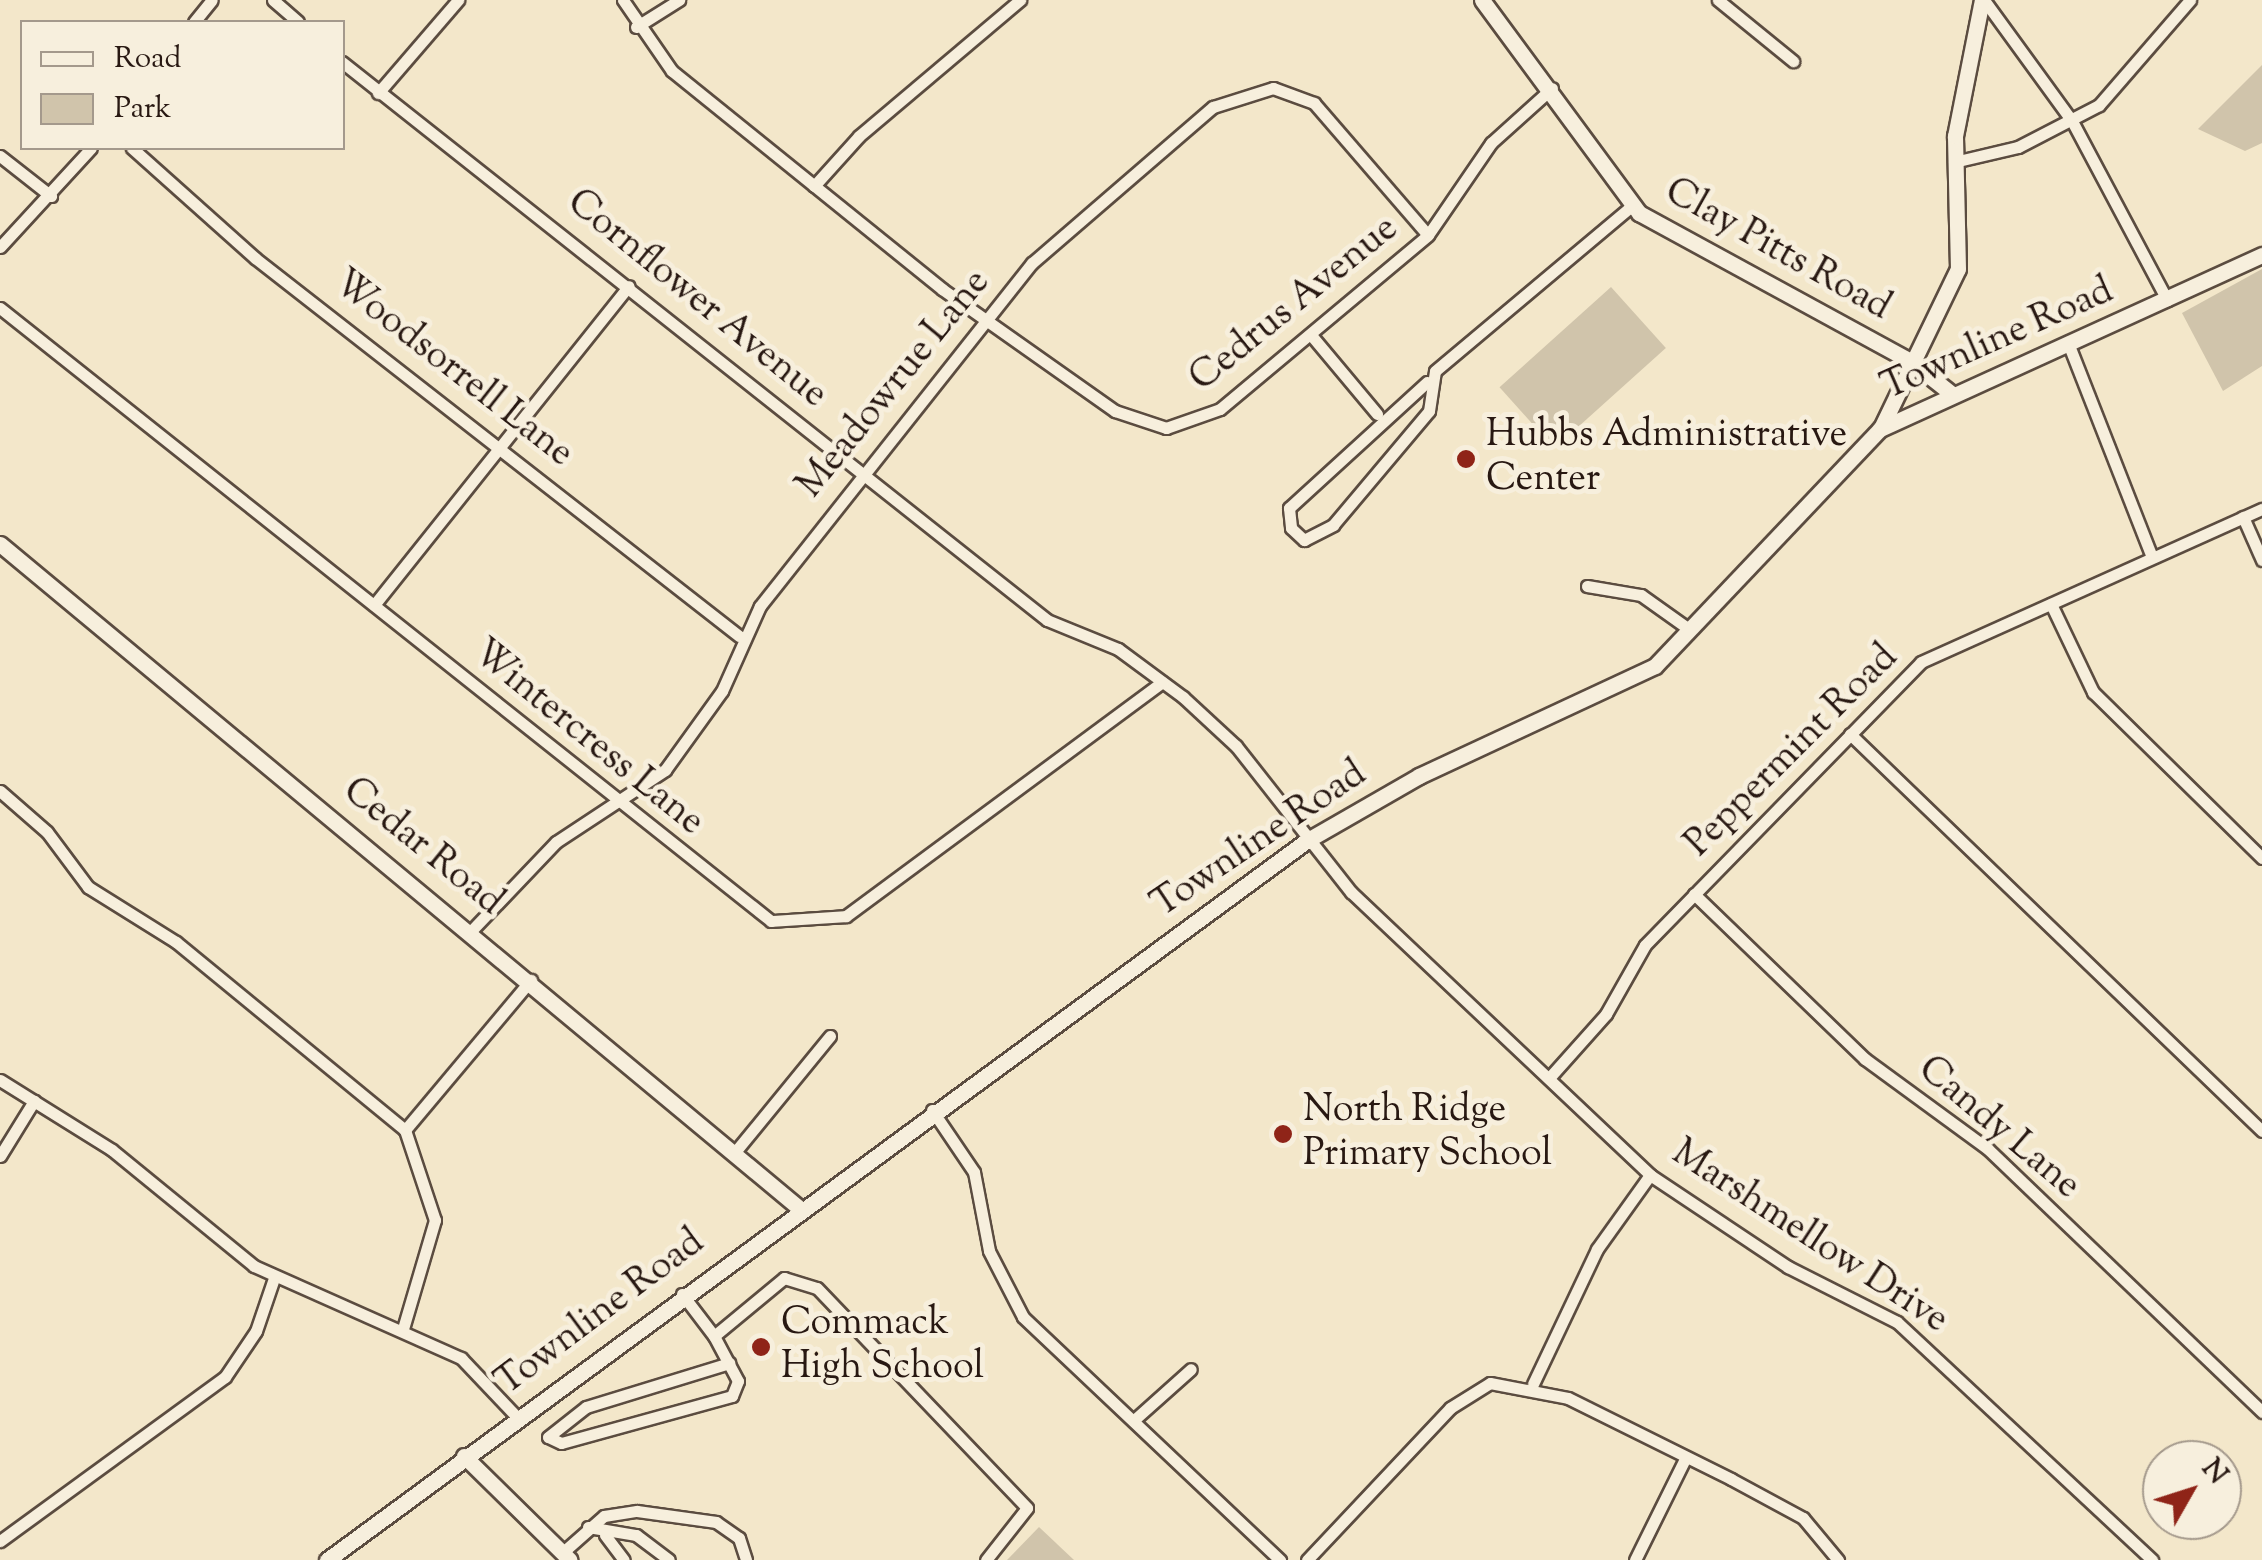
<!DOCTYPE html>
<html>
<head>
<meta charset="utf-8">
<style>
	body { margin:0 }
	#map { position:relative; width:2262px; height:1560px; overflow:hidden; background:#f3e7ca; font-family:"Sorts Mill Goudy",serif }
	div>[style] { position:absolute }
	.green>* { inset:0; background:#d0c4ab; transform-origin:0 0 }
	.roads { filter:drop-shadow(2px 0 #5b4c40) drop-shadow(-2px 0 #5b4c40) drop-shadow(0 2px #5b4c40) drop-shadow(0 -2px #5b4c40) }
	.street>* { height:11px; margin:-5.5px; padding:0 5.5px; transform-origin:5.5px; border-radius:5.5px; background:#f7efdd }
	.secondary>* { height:15px; margin:-7.5px; padding:0 7.5px; transform-origin:7.5px; border-radius:7.5px; background:#f7efdd }
	.dots>* { width:28px; height:28px; translate:-50% -50%; box-sizing:border-box; border:5px solid #f7efdd; border-radius:50% }
	span { translate:-50% -50%; white-space:nowrap; text-align:center; line-height:1.15; -webkit-text-stroke:10px #f7efdd; paint-order:stroke }
	.street-label { font-size:38px; color:#281812 }
	.poi-label { font-size:38px; color:#281812 }
	.left { translate:0 -50%; text-align:left }
	.legend { position:absolute; left:20px; top:20px; width:325px; height:130px; box-sizing:border-box; background:#f7efdd; border:2px solid #a4998c; margin:0; padding:12px 18px; list-style:none; font-size:30px; color:#281812 }
	.legend li { display:flex; align-items:center; gap:20px; height:50px }
	.legend b { width:50px; border:2px solid #a4998c }
	.north { position:absolute; left:2142px; top:1440px; width:100px; height:100px; box-sizing:border-box; background:#f7efdd; border:2px solid #a4998c; border-radius:50%; rotate:51deg; font-size:28px; font-weight:700; line-height:40px; text-align:center; color:#281812 }
	.north::after { content:''; display:block; margin:auto; width:35px; height:45px; background:#8f2418; clip-path:polygon(50% 0,100% 100%,50% 72%,0 100%) }
</style>
</head>
<body>
<div id="map">
	<div class="green">
		<div style="clip-path:polygon(2262px 65px,2262px 143px,2245px 151px,2198px 129px)"></div>
		<div style="clip-path:polygon(2262px 269px,2262px 366px,2223px 391px,2182px 313px)"></div>
		<div style="left:1611px;top:287px;width:82px;height:150px;rotate:48deg"></div>
		<div style="clip-path:polygon(1039px 1527px,1074px 1560px,1007px 1560px)"></div>
	</div>
	<div class="roads">
		<div class="street">
			<div style="left:273px;top:0;width:33px;rotate:41deg"></div>
			<div style="left:623px;top:0;width:86px;rotate:55.4deg"></div>
			<div style="left:672px;top:71px;width:347px;rotate:38.9deg"></div>
			<div style="left:942px;top:289px;width:212px;rotate:35.2deg"></div>
			<div style="left:1115px;top:411px;width:54px;rotate:18.4deg"></div>
			<div style="left:1166px;top:428px;width:57px;rotate:-19.4deg"></div>
			<div style="left:1220px;top:409px;width:271px;rotate:-39.9deg"></div>
			<div style="left:1428px;top:235px;width:112px;rotate:-55.6deg"></div>
			<div style="left:1491px;top:143px;width:82px;rotate:-42deg"></div>
			<div style="left:1718px;top:0;width:97px;rotate:39.1deg"></div>
			<div style="left:1984px;top:0;width:150px;rotate:54deg"></div>
			<div style="left:2072px;top:121px;width:203px;rotate:62deg"></div>
			<div style="left:194px;top:22px;width:28px;rotate:-51deg"></div>
			<div style="left:636px;top:27px;width:51px;rotate:-32.1deg"></div>
			<div style="left:342px;top:62px;width:899px;rotate:38.36deg"></div>
			<div style="left:1047px;top:620px;width:77px;rotate:22.2deg"></div>
			<div style="left:1118px;top:649px;width:81px;rotate:36.4deg"></div>
			<div style="left:1183px;top:697px;width:72px;rotate:42.8deg"></div>
			<div style="left:1236px;top:746px;width:186px;rotate:51.8deg"></div>
			<div style="left:1351px;top:892px;width:412px;rotate:43.4deg"></div>
			<div style="left:1650px;top:1175px;width:166px;rotate:33.7deg"></div>
			<div style="left:1788px;top:1267px;width:122px;rotate:26.8deg"></div>
			<div style="left:1897px;top:1322px;width:349px;rotate:43deg"></div>
			<div style="left:378px;top:93px;width:123px;rotate:-49.3deg"></div>
			<div style="left:132px;top:148px;width:165px;rotate:41.8deg"></div>
			<div style="left:255px;top:258px;width:614px;rotate:37.99deg"></div>
			<div style="left:0;top:156px;width:65px;rotate:38.1deg"></div>
			<div style="left:1954px;top:162px;width:66px;rotate:-13.2deg"></div>
			<div style="left:2018px;top:147px;width:91px;rotate:-27.4deg"></div>
			<div style="left:2099px;top:105px;width:139px;rotate:-49.1deg"></div>
			<div style="left:814px;top:186px;width:67px;rotate:-48deg"></div>
			<div style="left:859px;top:136px;width:211px;rotate:-40.2deg"></div>
			<div style="left:0;top:247px;width:134px;rotate:-47.4deg"></div>
			<div style="left:0;top:308px;width:985px;rotate:38.49deg"></div>
			<div style="left:771px;top:921px;width:75px;rotate:-3.8deg"></div>
			<div style="left:846px;top:916px;width:393px;rotate:-36.5deg"></div>
			<div style="left:1311px;top:335px;width:103px;rotate:50.1deg"></div>
			<div style="left:2070px;top:348px;width:225px;rotate:68.6deg"></div>
			<div style="left:1427px;top:382px;width:187px;rotate:137.6deg"></div>
			<div style="left:1289px;top:508px;width:20px;rotate:84deg"></div>
			<div style="left:1291px;top:528px;width:18px;rotate:43deg"></div>
			<div style="left:1304px;top:540px;width:33px;rotate:-27deg"></div>
			<div style="left:1333px;top:525px;width:149px;rotate:-49.9deg"></div>
			<div style="left:1429px;top:411px;width:40px;rotate:-81.5deg"></div>
			<div style="left:1435px;top:371px;width:258px;rotate:-40deg"></div>
			<div style="left:2243px;top:517px;width:47px;rotate:66.2deg"></div>
			<div style="left:1587px;top:586px;width:55px;rotate:9.5deg"></div>
			<div style="left:1641px;top:595px;width:60px;rotate:35.5deg"></div>
			<div style="left:2051px;top:604px;width:98px;rotate:64.5deg"></div>
			<div style="left:2093px;top:692px;width:237px;rotate:44.5deg"></div>
			<div style="left:374px;top:605px;width:408px;rotate:-51.4deg"></div>
			<div style="left:1850px;top:734px;width:572px;rotate:43.94deg"></div>
			<div style="left:0;top:791px;width:62px;rotate:41.1deg"></div>
			<div style="left:47px;top:832px;width:69px;rotate:53.3deg"></div>
			<div style="left:88px;top:887px;width:104px;rotate:32deg"></div>
			<div style="left:176px;top:942px;width:296px;rotate:39.4deg"></div>
			<div style="left:405px;top:1130px;width:95px;rotate:71.6deg"></div>
			<div style="left:435px;top:1220px;width:114px;rotate:106.4deg"></div>
			<div style="left:1694px;top:894px;width:238px;rotate:44deg"></div>
			<div style="left:1865px;top:1059px;width:152px;rotate:36.2deg"></div>
			<div style="left:1988px;top:1149px;width:380px;rotate:43.8deg"></div>
			<div style="left:471px;top:931px;width:123px;rotate:-46.3deg"></div>
			<div style="left:556px;top:842px;width:131px;rotate:-33.4deg"></div>
			<div style="left:665px;top:770px;width:97px;rotate:-54.2deg"></div>
			<div style="left:722px;top:691px;width:93px;rotate:-65.9deg"></div>
			<div style="left:760px;top:606px;width:438px;rotate:-51.6deg"></div>
			<div style="left:1032px;top:263px;width:239px;rotate:-40.8deg"></div>
			<div style="left:1213px;top:107px;width:63px;rotate:-17.6deg"></div>
			<div style="left:1273px;top:88px;width:44px;rotate:20.1deg"></div>
			<div style="left:1314px;top:103px;width:174px;rotate:49.2deg"></div>
			<div style="left:1549px;top:1078px;width:86px;rotate:-48.3deg"></div>
			<div style="left:1606px;top:1014px;width:79px;rotate:-60.5deg"></div>
			<div style="left:1645px;top:945px;width:395px;rotate:-45.7deg"></div>
			<div style="left:1921px;top:662px;width:374px;rotate:-24.2deg"></div>
			<div style="left:0;top:1080px;width:132px;rotate:32deg"></div>
			<div style="left:112px;top:1150px;width:183px;rotate:39.2deg"></div>
			<div style="left:254px;top:1266px;width:227px;rotate:24deg"></div>
			<div style="left:461px;top:1358px;width:83px;rotate:46.5deg"></div>
			<div style="left:932px;top:1110px;width:75px;rotate:55.9deg"></div>
			<div style="left:974px;top:1172px;width:80px;rotate:79.2deg"></div>
			<div style="left:989px;top:1251px;width:74px;rotate:62.7deg"></div>
			<div style="left:1023px;top:1317px;width:354px;rotate:43.4deg"></div>
			<div style="left:405px;top:1130px;width:196px;rotate:-50deg"></div>
			<div style="left:735px;top:1152px;width:150px;rotate:-50.7deg"></div>
			<div style="left:0;top:1156px;width:65px;rotate:-58.3deg"></div>
			<div style="left:682px;top:1294px;width:53px;rotate:52.7deg"></div>
			<div style="left:714px;top:1336px;width:51px;rotate:61.9deg"></div>
			<div style="left:738px;top:1381px;width:16px;rotate:112deg"></div>
			<div style="left:732px;top:1396px;width:177px;rotate:164.6deg"></div>
			<div style="left:561px;top:1443px;width:14px;rotate:-155deg"></div>
			<div style="left:548px;top:1437px;width:48px;rotate:-38.3deg"></div>
			<div style="left:586px;top:1407px;width:150px;rotate:-17.1deg"></div>
			<div style="left:714px;top:1336px;width:91px;rotate:-39.6deg"></div>
			<div style="left:784px;top:1278px;width:34px;rotate:17deg"></div>
			<div style="left:817px;top:1288px;width:304px;rotate:46.3deg"></div>
			<div style="left:1027px;top:1508px;width:66px;rotate:128.3deg"></div>
			<div style="left:1533px;top:1384px;width:149px;rotate:-64.6deg"></div>
			<div style="left:1597px;top:1249px;width:91px;rotate:-54.4deg"></div>
			<div style="left:1134px;top:1420px;width:76px;rotate:-41.8deg"></div>
			<div style="left:588px;top:1527px;width:49px;rotate:9.5deg"></div>
			<div style="left:636px;top:1535px;width:41px;rotate:37.1deg"></div>
			<div style="left:605px;top:1535px;width:31px;rotate:53deg"></div>
			<div style="left:0;top:1541px;width:278px;rotate:-36.1deg"></div>
			<div style="left:225px;top:1377px;width:55px;rotate:-56deg"></div>
			<div style="left:256px;top:1331px;width:56px;rotate:-71.2deg"></div>
			<div style="left:562px;top:1553px;width:56px;rotate:-41.4deg"></div>
			<div style="left:604px;top:1516px;width:33px;rotate:-9deg"></div>
			<div style="left:637px;top:1511px;width:80px;rotate:7.9deg"></div>
			<div style="left:716px;top:1522px;width:28px;rotate:35deg"></div>
			<div style="left:739px;top:1538px;width:23px;rotate:72deg"></div>
			<div style="left:1307px;top:1560px;width:209px;rotate:-46.7deg"></div>
			<div style="left:1450px;top:1408px;width:47px;rotate:-32deg"></div>
			<div style="left:1490px;top:1383px;width:79px;rotate:10.9deg"></div>
			<div style="left:1568px;top:1398px;width:182px;rotate:26.4deg"></div>
			<div style="left:1731px;top:1479px;width:82px;rotate:28.4deg"></div>
			<div style="left:1803px;top:1518px;width:55px;rotate:50.2deg"></div>
			<div style="left:1635px;top:1560px;width:113px;rotate:-63.7deg"></div>
		</div>
		<div class="secondary">
			<div style="left:1482px;top:0;width:265px;rotate:53.6deg"></div>
			<div style="left:1639px;top:213px;width:307px;rotate:28.6deg"></div>
			<div style="left:1909px;top:360px;width:55px;rotate:38.3deg"></div>
			<div style="left:1882px;top:426px;width:174px;rotate:-64.2deg"></div>
			<div style="left:1958px;top:269px;width:133px;rotate:-91.3deg"></div>
			<div style="left:1955px;top:136px;width:139px;rotate:-78.8deg"></div>
			<div style="left:0;top:544px;width:1037px;rotate:39.72deg"></div>
			<div style="left:464px;top:1456px;width:148px;rotate:44.5deg"></div>
			<div style="left:327px;top:1560px;width:1215px;rotate:-36.29deg"></div>
			<div style="left:1306px;top:841px;width:130px;rotate:-29.9deg"></div>
			<div style="left:1419px;top:776px;width:260px;rotate:-25deg"></div>
			<div style="left:1655px;top:666px;width:327px;rotate:-46.5deg"></div>
			<div style="left:1880px;top:429px;width:420px;rotate:-24.5deg"></div>
		</div>
	</div>
	<div class="dots">
		<div style="left:1466px;top:459px;background:#8f2418"></div>
		<div style="left:1283px;top:1134px;background:#8f2418"></div>
		<div style="left:761px;top:1347px;background:#8f2418"></div>
	</div>
	<div class="street-label">
		<span style="left:1777px;top:251px;rotate:29deg">Clay Pitts Road</span>
		<span style="left:696px;top:300px;rotate:39deg">Cornflower Avenue</span>
		<span style="left:1295px;top:305px;rotate:-39deg">Cedrus Avenue</span>
		<span style="left:1998px;top:341px;rotate:-24deg">Townline Road</span>
		<span style="left:452px;top:370px;rotate:38deg">Woodsorrell Lane</span>
		<span style="left:895px;top:385px;rotate:-51deg">Meadowrue Lane</span>
		<span style="left:587px;top:739px;rotate:39deg">Wintercress Lane</span>
		<span style="left:1793px;top:752px;rotate:-45deg">Peppermint Road</span>
		<span style="left:1260px;top:841px;rotate:-34deg">Townline Road</span>
		<span style="left:422px;top:848px;rotate:39deg">Cedar Road</span>
		<span style="left:1998px;top:1129px;rotate:40deg">Candy Lane</span>
		<span style="left:1809px;top:1238px;rotate:33deg">Marshmellow Drive</span>
		<span style="left:601px;top:1314px;rotate:-37deg">Townline Road</span>
	</div>
	<div class="poi-label">
		<span class="left" style="left:1486px;top:459px">Hubbs Administrative<br>Center</span>
		<span class="left" style="left:1303px;top:1134px">North Ridge<br>Primary School</span>
		<span class="left" style="left:781px;top:1347px">Commack<br>High School</span>
	</div>
	<ul class="legend">
	<li><b style="height:12px;background:#f7efdd"></b>Road</li>
	<li><b style="height:28px;background:#d0c4ab"></b>Park</li>
	</ul>
	<div class="north">N</div>
</div>
</body>
</html>
